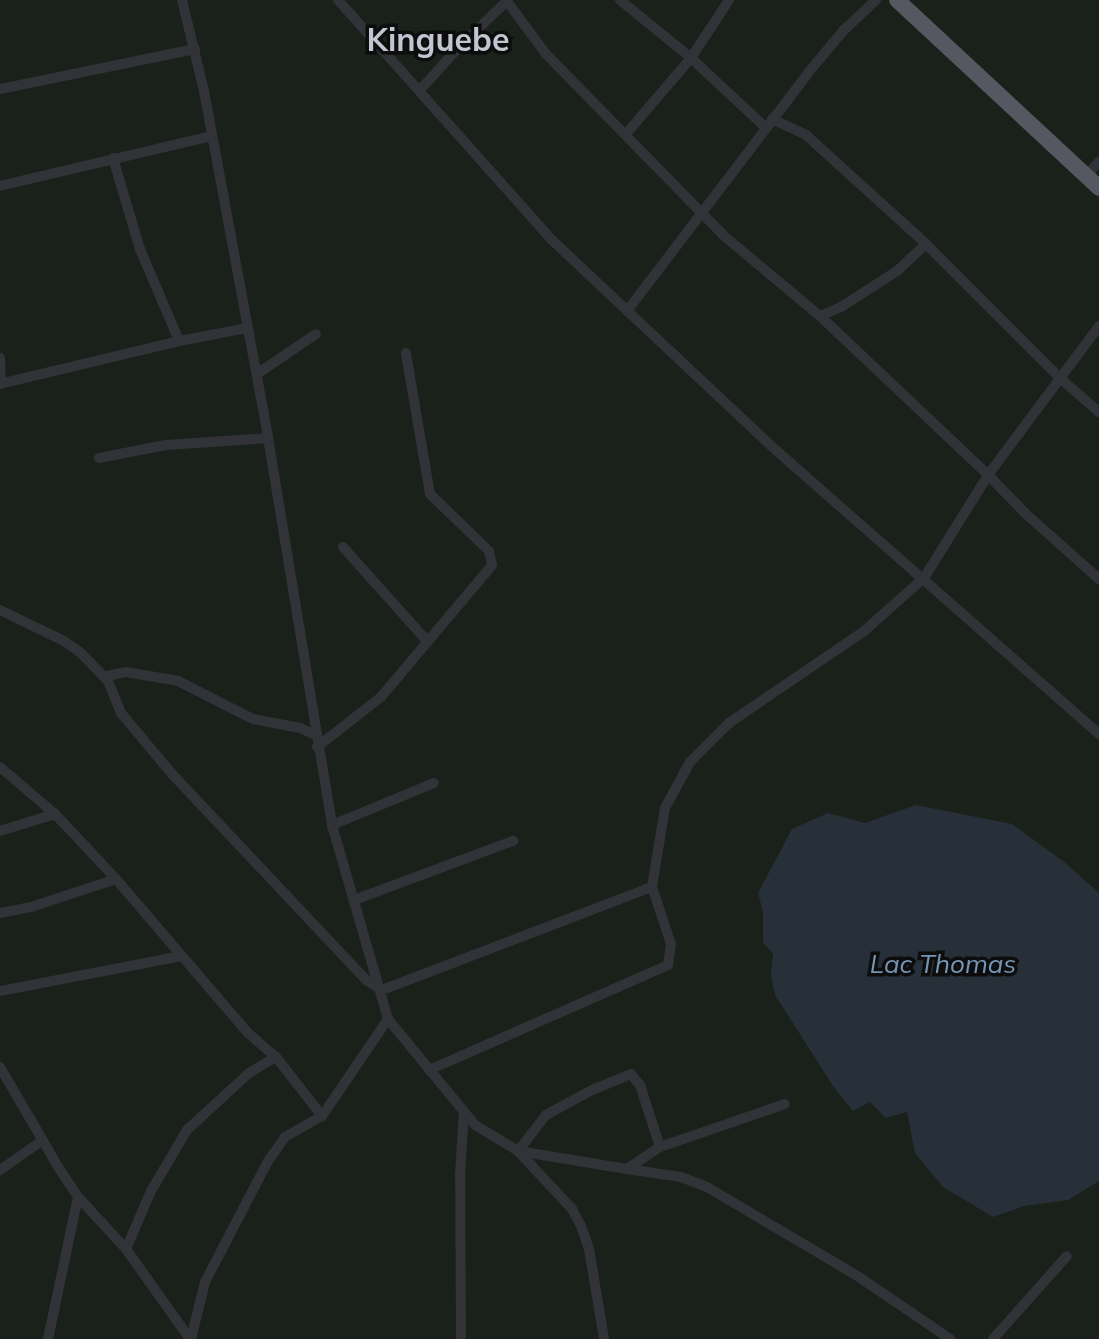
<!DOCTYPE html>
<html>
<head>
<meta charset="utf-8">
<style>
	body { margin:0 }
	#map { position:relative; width:1099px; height:1339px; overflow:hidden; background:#111113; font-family:Mulish,sans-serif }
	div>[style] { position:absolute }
	.green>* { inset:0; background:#19211a; transform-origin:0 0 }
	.water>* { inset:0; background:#273038 }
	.minor>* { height:10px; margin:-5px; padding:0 5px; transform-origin:5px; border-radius:5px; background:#323339 }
	.trunk>* { height:16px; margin:-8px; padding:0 8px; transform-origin:8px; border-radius:8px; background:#565861 }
	span { translate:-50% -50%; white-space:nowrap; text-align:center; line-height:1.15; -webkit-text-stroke:7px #0d0d0e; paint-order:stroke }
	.water-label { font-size:26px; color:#7496b4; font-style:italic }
	.district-label { font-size:32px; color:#c3c6d1; font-weight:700 }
</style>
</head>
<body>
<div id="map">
	<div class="green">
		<div style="left:0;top:0;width:1099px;height:1339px"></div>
	</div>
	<div class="water">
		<div style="clip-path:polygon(916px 805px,1012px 824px,1063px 861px,1099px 893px,1099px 1181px,1068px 1200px,1024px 1206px,993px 1217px,943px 1187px,915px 1153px,907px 1112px,886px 1118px,870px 1102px,853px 1111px,833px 1086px,775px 995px,771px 975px,773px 954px,763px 943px,763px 912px,758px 893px,792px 829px,828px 813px,865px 823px)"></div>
	</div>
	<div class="minor">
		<div style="left:182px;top:0;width:94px;rotate:76.4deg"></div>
		<div style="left:204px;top:91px;width:353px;rotate:79.5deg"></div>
		<div style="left:268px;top:438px;width:392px;rotate:80.6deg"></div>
		<div style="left:332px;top:825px;width:202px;rotate:73.9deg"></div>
		<div style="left:388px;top:1019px;width:117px;rotate:124.2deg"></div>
		<div style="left:322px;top:1116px;width:43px;rotate:150.4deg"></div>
		<div style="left:285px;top:1137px;width:29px;rotate:125deg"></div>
		<div style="left:268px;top:1161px;width:136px;rotate:117.5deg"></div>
		<div style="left:205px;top:1282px;width:59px;rotate:103.8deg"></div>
		<div style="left:338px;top:0;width:323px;rotate:48.3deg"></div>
		<div style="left:553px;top:241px;width:296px;rotate:43.2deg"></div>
		<div style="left:769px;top:444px;width:439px;rotate:41.3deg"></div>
		<div style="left:506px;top:0;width:67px;rotate:53.5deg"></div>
		<div style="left:546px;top:54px;width:253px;rotate:45.6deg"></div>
		<div style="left:723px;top:235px;width:126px;rotate:39.9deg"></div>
		<div style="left:820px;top:316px;width:231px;rotate:43.4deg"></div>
		<div style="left:988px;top:475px;width:54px;rotate:45.7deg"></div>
		<div style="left:1026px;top:514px;width:98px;rotate:41.7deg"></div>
		<div style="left:620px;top:0;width:92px;rotate:39.2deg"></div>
		<div style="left:691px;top:58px;width:101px;rotate:43deg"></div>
		<div style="left:0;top:89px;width:199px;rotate:-11.6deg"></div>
		<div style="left:420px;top:90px;width:58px;rotate:-47.8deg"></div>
		<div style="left:459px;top:47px;width:68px;rotate:-43.8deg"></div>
		<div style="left:772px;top:119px;width:38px;rotate:25deg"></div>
		<div style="left:806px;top:135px;width:162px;rotate:42.2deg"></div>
		<div style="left:926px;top:244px;width:190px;rotate:45deg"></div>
		<div style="left:1060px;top:378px;width:52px;rotate:41.1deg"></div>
		<div style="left:626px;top:134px;width:100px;rotate:-49.5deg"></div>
		<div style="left:691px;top:58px;width:69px;rotate:-56.8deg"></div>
		<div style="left:113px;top:158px;width:95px;rotate:73.5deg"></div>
		<div style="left:140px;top:249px;width:100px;rotate:67deg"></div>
		<div style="left:1087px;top:175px;width:18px;rotate:-49deg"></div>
		<div style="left:0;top:186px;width:217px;rotate:-13.3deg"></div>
		<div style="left:627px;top:311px;width:299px;rotate:-52.7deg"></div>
		<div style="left:808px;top:73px;width:56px;rotate:-50.1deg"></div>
		<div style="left:844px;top:30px;width:44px;rotate:-43.2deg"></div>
		<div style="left:820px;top:316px;width:23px;rotate:-23deg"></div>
		<div style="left:841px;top:307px;width:67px;rotate:-32.7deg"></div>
		<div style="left:897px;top:271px;width:40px;rotate:-43deg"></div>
		<div style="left:0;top:358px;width:26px;rotate:88deg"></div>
		<div style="left:257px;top:374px;width:71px;rotate:-34.1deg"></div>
		<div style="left:0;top:384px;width:184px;rotate:-13.5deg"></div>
		<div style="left:179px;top:341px;width:69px;rotate:-10.8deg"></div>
		<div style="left:99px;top:458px;width:68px;rotate:-11deg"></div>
		<div style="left:166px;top:445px;width:102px;rotate:-3.9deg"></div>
		<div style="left:343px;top:547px;width:127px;rotate:48.2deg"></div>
		<div style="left:0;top:610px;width:71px;rotate:25.8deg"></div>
		<div style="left:64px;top:641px;width:19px;rotate:35deg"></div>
		<div style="left:80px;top:652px;width:40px;rotate:46deg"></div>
		<div style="left:108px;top:681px;width:35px;rotate:68deg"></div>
		<div style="left:121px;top:713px;width:80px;rotate:50.1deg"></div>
		<div style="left:172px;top:774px;width:283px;rotate:46.7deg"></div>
		<div style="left:366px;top:980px;width:19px;rotate:32deg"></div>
		<div style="left:382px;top:990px;width:289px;rotate:-20.9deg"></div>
		<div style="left:108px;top:681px;width:5px;rotate:-101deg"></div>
		<div style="left:107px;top:676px;width:19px;rotate:-12deg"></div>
		<div style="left:126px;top:672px;width:53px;rotate:9.8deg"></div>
		<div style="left:178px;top:681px;width:84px;rotate:26.9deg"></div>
		<div style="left:253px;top:719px;width:48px;rotate:10.8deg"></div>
		<div style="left:300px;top:728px;width:17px;rotate:24deg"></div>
		<div style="left:317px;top:747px;width:81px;rotate:-38deg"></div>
		<div style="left:381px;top:697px;width:172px;rotate:-49.9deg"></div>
		<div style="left:492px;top:565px;width:14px;rotate:-102deg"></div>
		<div style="left:489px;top:551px;width:82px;rotate:-136deg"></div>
		<div style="left:430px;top:494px;width:143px;rotate:-99.7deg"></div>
		<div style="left:0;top:767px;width:72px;rotate:40.5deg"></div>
		<div style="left:332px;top:825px;width:110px;rotate:-22.4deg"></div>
		<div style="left:0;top:831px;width:58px;rotate:-17.2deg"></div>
		<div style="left:55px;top:814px;width:89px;rotate:46.8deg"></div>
		<div style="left:116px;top:879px;width:203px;rotate:49.4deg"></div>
		<div style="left:248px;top:1033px;width:37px;rotate:41deg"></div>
		<div style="left:276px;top:1057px;width:75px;rotate:52.1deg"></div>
		<div style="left:354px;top:900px;width:170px;rotate:-20.4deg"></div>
		<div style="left:0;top:913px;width:32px;rotate:-11deg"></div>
		<div style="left:31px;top:907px;width:89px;rotate:-18.2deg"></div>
		<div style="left:0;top:991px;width:185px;rotate:-10.9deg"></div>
		<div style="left:388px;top:1019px;width:137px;rotate:50.6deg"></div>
		<div style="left:475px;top:1125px;width:50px;rotate:31.2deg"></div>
		<div style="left:518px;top:1151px;width:46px;rotate:-52.1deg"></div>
		<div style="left:546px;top:1115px;width:52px;rotate:-28.5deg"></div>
		<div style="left:592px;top:1090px;width:42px;rotate:-22.3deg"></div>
		<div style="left:631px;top:1074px;width:14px;rotate:51deg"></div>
		<div style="left:640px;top:1085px;width:65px;rotate:72.1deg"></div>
		<div style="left:0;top:1067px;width:119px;rotate:59.8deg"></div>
		<div style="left:60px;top:1170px;width:32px;rotate:56deg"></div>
		<div style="left:78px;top:1197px;width:71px;rotate:47.3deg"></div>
		<div style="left:126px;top:1249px;width:110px;rotate:54.6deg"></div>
		<div style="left:429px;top:1070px;width:261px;rotate:-23.7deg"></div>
		<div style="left:668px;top:965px;width:21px;rotate:-82deg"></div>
		<div style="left:671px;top:944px;width:60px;rotate:-108.4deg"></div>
		<div style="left:652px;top:887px;width:80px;rotate:-80.7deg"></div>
		<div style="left:665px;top:808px;width:52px;rotate:-61.5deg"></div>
		<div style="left:690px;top:762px;width:55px;rotate:-45deg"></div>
		<div style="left:729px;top:723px;width:162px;rotate:-34.2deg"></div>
		<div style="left:863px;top:632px;width:81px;rotate:-41.5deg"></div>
		<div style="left:924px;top:578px;width:121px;rotate:-58.1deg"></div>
		<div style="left:988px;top:475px;width:186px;rotate:-53.3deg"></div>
		<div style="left:518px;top:1151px;width:110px;rotate:9.4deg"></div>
		<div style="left:627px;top:1169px;width:40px;rotate:-34deg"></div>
		<div style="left:660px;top:1147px;width:132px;rotate:-19deg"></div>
		<div style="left:518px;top:1151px;width:79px;rotate:47deg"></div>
		<div style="left:572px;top:1209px;width:19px;rotate:62deg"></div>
		<div style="left:581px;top:1226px;width:24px;rotate:71deg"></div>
		<div style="left:589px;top:1249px;width:91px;rotate:80.5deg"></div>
		<div style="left:627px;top:1169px;width:55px;rotate:8.4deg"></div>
		<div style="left:681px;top:1177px;width:28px;rotate:21deg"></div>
		<div style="left:707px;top:1187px;width:173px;rotate:30.6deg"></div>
		<div style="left:856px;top:1275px;width:114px;rotate:34.2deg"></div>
		<div style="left:0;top:1170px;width:52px;rotate:-34.9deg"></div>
		<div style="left:126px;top:1249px;width:63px;rotate:-66.7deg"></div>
		<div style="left:151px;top:1191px;width:71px;rotate:-59.5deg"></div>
		<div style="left:187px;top:1130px;width:84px;rotate:-42.6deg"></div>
		<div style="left:249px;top:1073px;width:31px;rotate:-31deg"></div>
		<div style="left:48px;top:1339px;width:145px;rotate:-78.1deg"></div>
		<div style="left:461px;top:1339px;width:164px;rotate:-90.3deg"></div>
		<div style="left:460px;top:1175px;width:63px;rotate:-86.4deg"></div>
		<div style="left:993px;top:1339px;width:111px;rotate:-48.3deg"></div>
	</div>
	<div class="trunk">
		<div style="left:897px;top:0;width:276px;rotate:42.9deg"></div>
	</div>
	<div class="water-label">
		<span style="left:943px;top:964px">Lac Thomas</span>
	</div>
	<div class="district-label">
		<span style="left:438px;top:39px">Kinguebe</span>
	</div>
</div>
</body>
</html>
